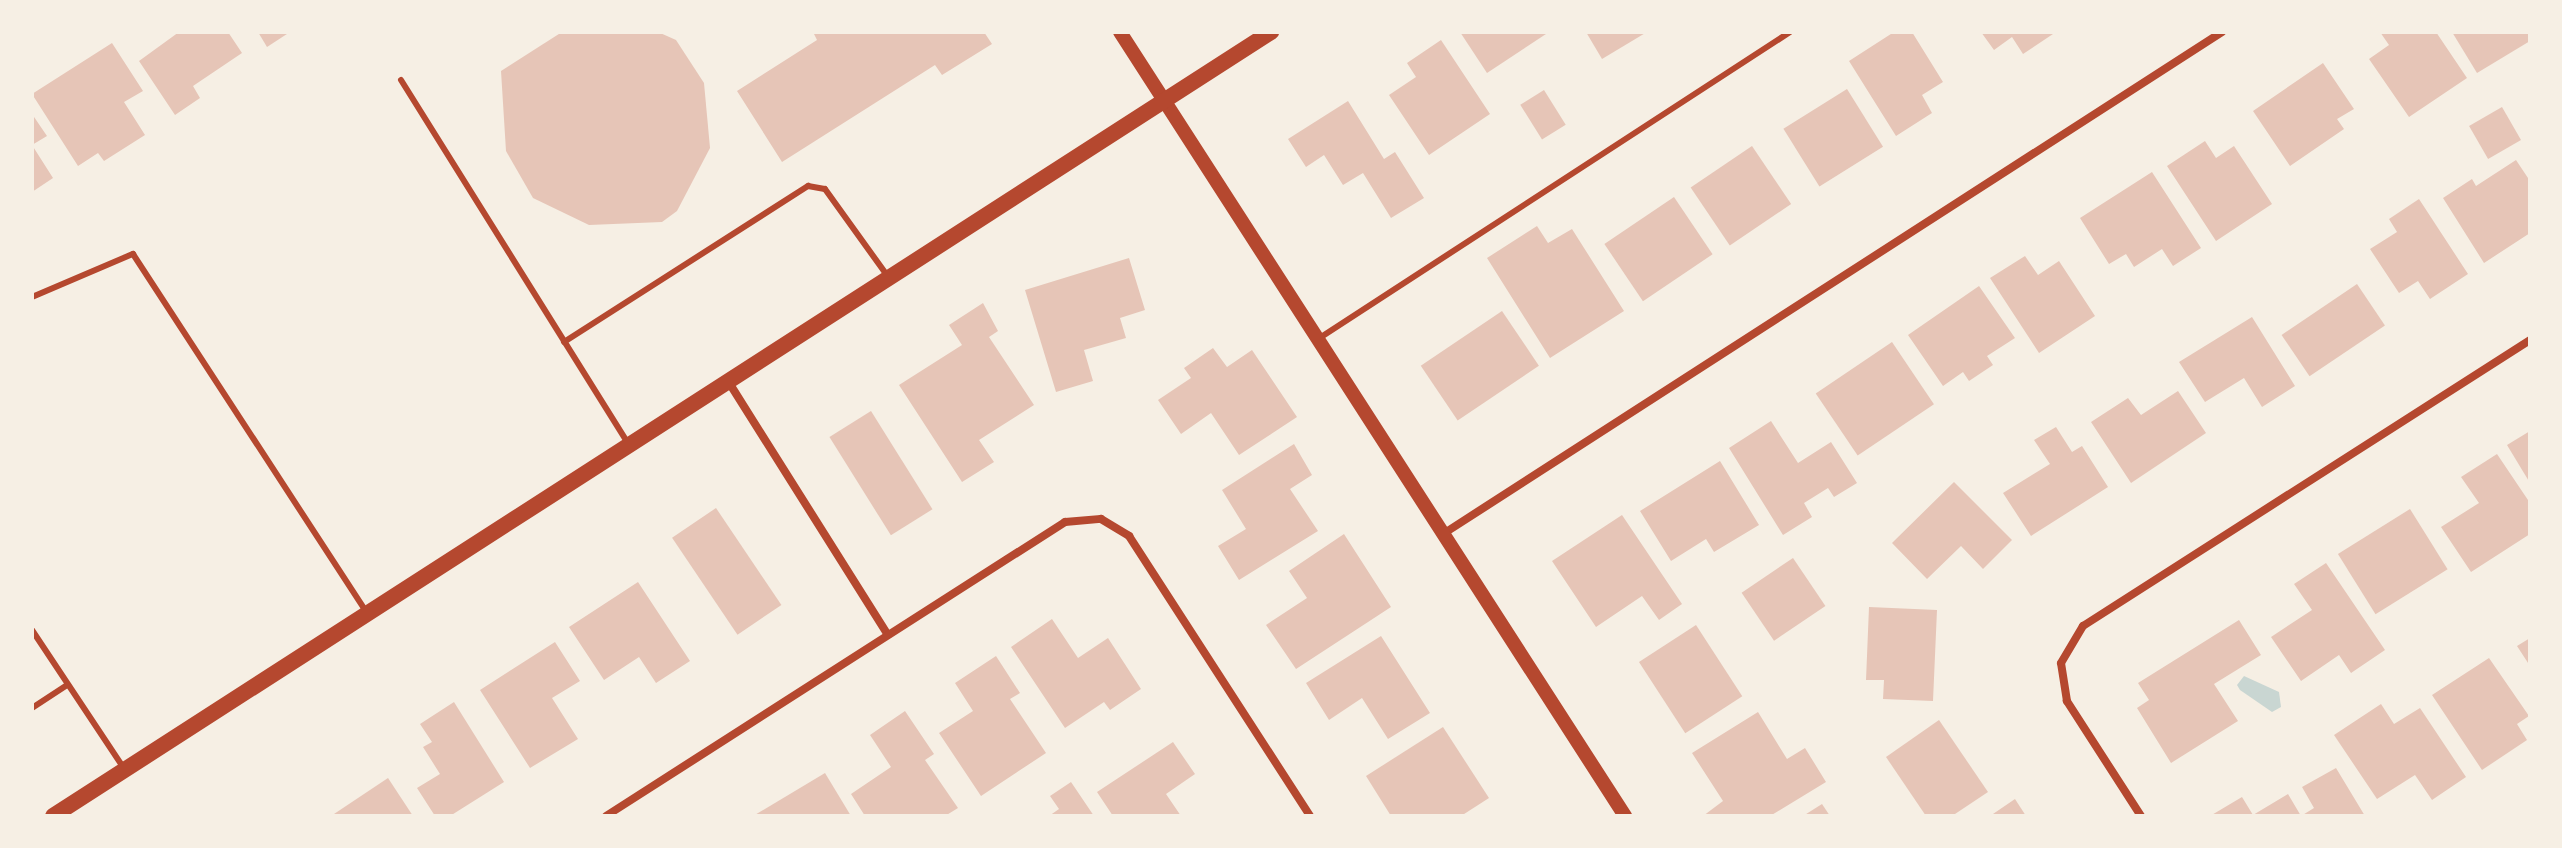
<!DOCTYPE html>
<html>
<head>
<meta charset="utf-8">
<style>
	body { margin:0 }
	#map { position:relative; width:2562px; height:848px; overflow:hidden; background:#f6efe4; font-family:Quicksand,sans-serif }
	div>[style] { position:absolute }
	.water>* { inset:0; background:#c9d6d2 }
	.building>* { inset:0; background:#e6c5b7; transform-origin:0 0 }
	.service>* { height:6px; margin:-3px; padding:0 3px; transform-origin:3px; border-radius:3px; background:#b5482f }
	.minor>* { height:8px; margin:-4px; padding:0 4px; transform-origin:4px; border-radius:4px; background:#b5482f }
	.tertiary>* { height:14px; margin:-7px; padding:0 7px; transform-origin:7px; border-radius:7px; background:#b5482f }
	.secondary>* { height:16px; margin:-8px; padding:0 8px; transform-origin:8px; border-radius:8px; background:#b5482f }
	span { translate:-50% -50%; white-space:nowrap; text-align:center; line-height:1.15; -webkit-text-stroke:6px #f6efe4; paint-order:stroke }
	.frame { position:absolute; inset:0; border:34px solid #f6efe4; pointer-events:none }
</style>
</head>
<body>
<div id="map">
	<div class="water">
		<div style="clip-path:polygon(2244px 676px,2279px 692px,2281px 707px,2272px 712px,2240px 690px,2237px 685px)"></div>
	</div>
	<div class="building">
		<div style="clip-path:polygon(179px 32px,228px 32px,242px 53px,193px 86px,200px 98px,175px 115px,139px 61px)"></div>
		<div style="clip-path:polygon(258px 32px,290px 32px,267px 47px)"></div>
		<div style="clip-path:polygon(562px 32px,658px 32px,676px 40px,704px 83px,710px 148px,677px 211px,662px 222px,589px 225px,533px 198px,506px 151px,501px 71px)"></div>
		<div style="clip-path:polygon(813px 32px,984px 32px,992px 44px,942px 75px,935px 65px,782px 162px,737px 91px,817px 40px)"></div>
		<div style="clip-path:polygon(1460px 32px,1549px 32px,1487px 73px)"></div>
		<div style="clip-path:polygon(1586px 32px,1647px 32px,1602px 59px)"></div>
		<div style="clip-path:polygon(1894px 32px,1912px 32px,1943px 82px,1922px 95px,1932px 113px,1896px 136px,1849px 61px)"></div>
		<div style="clip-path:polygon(1981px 32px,2056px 32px,2023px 54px,2012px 37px,1994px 50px)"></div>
		<div style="clip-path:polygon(2380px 32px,2436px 32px,2467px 78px,2409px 117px,2369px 59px,2389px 45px)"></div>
		<div style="clip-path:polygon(2452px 32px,2530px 32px,2530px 41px,2477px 73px)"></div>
		<div style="clip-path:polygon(1441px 40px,1490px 114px,1429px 155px,1389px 95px,1416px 77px,1407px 63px)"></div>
		<div style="clip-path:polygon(112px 43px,143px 91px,124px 102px,145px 135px,104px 161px,98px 153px,78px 166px,32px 94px)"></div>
		<div style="clip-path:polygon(2323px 63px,2354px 109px,2337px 119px,2344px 129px,2290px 166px,2253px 111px)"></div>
		<div style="left:1847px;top:89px;width:68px;height:75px;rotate:58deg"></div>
		<div style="left:1544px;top:90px;width:41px;height:28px;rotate:58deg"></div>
		<div style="clip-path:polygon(1348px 101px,1384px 159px,1395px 152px,1424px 198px,1391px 218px,1363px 173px,1343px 185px,1324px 155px,1306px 167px,1288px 139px)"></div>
		<div style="left:2502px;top:107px;width:38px;height:38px;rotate:60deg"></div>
		<div style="clip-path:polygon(32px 114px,47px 136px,32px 145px,53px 178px,32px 192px)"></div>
		<div style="clip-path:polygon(2205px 141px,2216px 158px,2234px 146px,2272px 204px,2216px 241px,2167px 166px)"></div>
		<div style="left:1752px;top:146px;width:70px;height:74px;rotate:56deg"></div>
		<div style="clip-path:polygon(2516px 160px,2530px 181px,2530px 233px,2484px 263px,2443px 198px,2472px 179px,2476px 186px)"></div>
		<div style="clip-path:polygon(2152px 172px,2201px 248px,2173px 266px,2162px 249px,2134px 267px,2126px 254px,2109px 264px,2080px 218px)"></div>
		<div style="left:1674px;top:197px;width:69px;height:84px;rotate:56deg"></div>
		<div style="clip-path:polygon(2419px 199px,2468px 274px,2430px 299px,2418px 281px,2399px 293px,2370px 249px,2397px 232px,2389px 219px)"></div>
		<div style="clip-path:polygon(1537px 226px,1548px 243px,1572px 229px,1624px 311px,1550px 358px,1487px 258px)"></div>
		<div style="clip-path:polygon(2025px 256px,2038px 275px,2059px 261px,2095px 316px,2039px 353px,1990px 278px)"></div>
		<div style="clip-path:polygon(1129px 258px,1145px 310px,1120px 318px,1126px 338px,1084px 350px,1093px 381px,1056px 392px,1025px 290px)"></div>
		<div style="left:2357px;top:284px;width:50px;height:91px;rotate:56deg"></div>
		<div style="clip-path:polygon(1979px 286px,2015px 338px,1987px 356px,1993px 365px,1969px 381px,1963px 372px,1943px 386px,1908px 335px)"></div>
		<div style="clip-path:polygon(983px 303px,998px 331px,989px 337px,1034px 405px,979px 440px,994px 462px,962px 482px,899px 385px,962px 345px,949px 325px)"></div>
		<div style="left:1502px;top:311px;width:66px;height:98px;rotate:56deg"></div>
		<div style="clip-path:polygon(2252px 317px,2295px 386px,2262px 407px,2244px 378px,2205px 402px,2179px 362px)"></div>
		<div style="left:1892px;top:342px;width:75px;height:92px;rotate:56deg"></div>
		<div style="clip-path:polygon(1213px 348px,1227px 367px,1252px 350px,1297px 417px,1239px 455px,1211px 413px,1181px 434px,1158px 400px,1191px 378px,1184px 368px)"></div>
		<div style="clip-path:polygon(2178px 391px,2206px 433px,2131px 483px,2091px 422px,2128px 398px,2141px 415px)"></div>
		<div style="left:871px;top:411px;width:116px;height:49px;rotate:58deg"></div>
		<div style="clip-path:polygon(1771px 421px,1798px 463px,1831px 442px,1857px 483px,1834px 497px,1828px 488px,1804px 503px,1812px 517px,1783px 535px,1729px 448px)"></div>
		<div style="clip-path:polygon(2056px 427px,2072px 452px,2082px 446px,2108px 487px,2031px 536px,2003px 493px,2050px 464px,2034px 440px)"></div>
		<div style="clip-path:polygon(2530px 431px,2530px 483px,2507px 445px)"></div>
		<div style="clip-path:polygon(1294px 444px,1312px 475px,1290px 489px,1318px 531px,1239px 580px,1218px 546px,1246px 529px,1222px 490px)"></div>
		<div style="clip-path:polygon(2497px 454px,2530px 503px,2530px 534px,2471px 572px,2441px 527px,2479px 503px,2461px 477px)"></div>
		<div style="clip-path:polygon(1720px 461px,1759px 525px,1714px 552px,1706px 539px,1671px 561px,1640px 511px)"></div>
		<div style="clip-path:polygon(1954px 482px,2012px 540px,1983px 569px,1961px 546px,1927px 579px,1892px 543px)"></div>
		<div style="left:716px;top:508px;width:117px;height:53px;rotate:56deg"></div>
		<div style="left:2410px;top:509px;width:71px;height:85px;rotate:58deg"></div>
		<div style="clip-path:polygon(1622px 515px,1682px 604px,1659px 620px,1642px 596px,1596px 627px,1552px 561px)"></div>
		<div style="clip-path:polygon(1344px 534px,1391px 607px,1296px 669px,1266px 625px,1307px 598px,1289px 571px)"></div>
		<div style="left:1793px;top:558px;width:58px;height:62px;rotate:56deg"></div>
		<div style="clip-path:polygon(2326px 563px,2385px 650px,2351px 673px,2339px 655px,2301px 681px,2271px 637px,2312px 610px,2294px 584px)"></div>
		<div style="clip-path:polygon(638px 582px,690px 661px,656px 683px,639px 657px,604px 680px,569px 627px)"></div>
		<div style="clip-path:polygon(1869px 607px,1937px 610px,1933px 701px,1883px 699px,1884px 680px,1866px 680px)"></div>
		<div style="clip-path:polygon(1052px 619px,1078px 658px,1108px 638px,1141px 689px,1110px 710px,1104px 702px,1065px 728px,1011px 647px)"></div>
		<div style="clip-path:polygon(2239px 620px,2261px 655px,2214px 684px,2238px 721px,2171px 763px,2137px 708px,2149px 700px,2138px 683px)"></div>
		<div style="left:1696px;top:625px;width:85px;height:68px;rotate:57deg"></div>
		<div style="clip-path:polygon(1381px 636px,1430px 713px,1388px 739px,1362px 698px,1329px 720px,1306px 683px)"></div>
		<div style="clip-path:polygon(2530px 638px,2530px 666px,2517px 646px)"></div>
		<div style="clip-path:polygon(555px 642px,580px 681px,552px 698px,578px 739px,530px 768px,480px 690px)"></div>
		<div style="clip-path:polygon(996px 656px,1020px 693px,1010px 699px,1046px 753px,981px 796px,939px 733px,973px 711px,955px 683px)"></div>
		<div style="clip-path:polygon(2489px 658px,2529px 716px,2517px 724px,2527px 740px,2482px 770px,2432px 695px)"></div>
		<div style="clip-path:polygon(454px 702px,504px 782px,450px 816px,435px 816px,417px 788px,440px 774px,423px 747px,432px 742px,420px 724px)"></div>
		<div style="clip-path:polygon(2381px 704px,2394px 724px,2420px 708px,2466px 777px,2432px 800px,2415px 775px,2377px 799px,2334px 735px)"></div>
		<div style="clip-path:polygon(905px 711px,934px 754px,925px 760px,958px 808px,945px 816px,865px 816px,851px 794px,891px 767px,870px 735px)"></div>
		<div style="clip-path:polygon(1758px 712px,1787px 759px,1805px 748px,1826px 782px,1770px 816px,1703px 816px,1723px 801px,1692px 753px)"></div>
		<div style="clip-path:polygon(1939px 720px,1988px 792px,1952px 816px,1926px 816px,1886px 757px)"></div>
		<div style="clip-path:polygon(1443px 727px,1489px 798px,1461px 816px,1391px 816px,1366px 776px)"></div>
		<div style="clip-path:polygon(1173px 742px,1195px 774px,1166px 794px,1181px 816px,1113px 816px,1097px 792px)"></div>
		<div style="clip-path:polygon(2336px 768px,2365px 816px,2301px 816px,2314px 808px,2302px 787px)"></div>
		<div style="clip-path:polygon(825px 773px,851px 816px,753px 816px)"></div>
		<div style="clip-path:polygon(388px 778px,413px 816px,331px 816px)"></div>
		<div style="clip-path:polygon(1071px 782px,1094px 816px,1049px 816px,1059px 809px,1050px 796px)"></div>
		<div style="clip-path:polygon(2288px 794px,2301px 816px,2210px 816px,2242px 797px,2253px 815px)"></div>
		<div style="clip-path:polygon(2015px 799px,2026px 816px,1990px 816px)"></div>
		<div style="clip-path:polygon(1822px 804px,1830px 816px,1803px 816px)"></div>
	</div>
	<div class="service">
		<div style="left:401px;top:80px;width:427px;rotate:58deg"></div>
		<div style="left:32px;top:297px;width:110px;rotate:-23.1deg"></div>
		<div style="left:133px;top:254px;width:426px;rotate:56.9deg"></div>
		<div style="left:1318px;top:339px;width:563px;rotate:-33.04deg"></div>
		<div style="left:564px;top:342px;width:290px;rotate:-32.6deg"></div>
		<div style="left:808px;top:186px;width:17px;rotate:10deg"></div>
		<div style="left:825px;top:189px;width:110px;rotate:54.3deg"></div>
		<div style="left:32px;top:630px;width:164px;rotate:56.4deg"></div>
		<div style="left:32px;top:708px;width:42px;rotate:-33.3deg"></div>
	</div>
	<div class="minor">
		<div style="left:728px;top:381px;width:300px;rotate:57.8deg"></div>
		<div style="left:1443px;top:534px;width:927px;rotate:-32.8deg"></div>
		<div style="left:606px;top:816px;width:545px;rotate:-32.64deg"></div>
		<div style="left:1065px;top:522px;width:36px;rotate:-5deg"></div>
		<div style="left:1101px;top:519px;width:33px;rotate:31deg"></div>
		<div style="left:1129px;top:536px;width:333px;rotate:57.1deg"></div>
		<div style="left:2141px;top:816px;width:137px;rotate:-122.8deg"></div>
		<div style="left:2067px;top:701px;width:38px;rotate:-99deg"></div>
		<div style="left:2061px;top:663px;width:43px;rotate:-59.3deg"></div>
		<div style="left:2083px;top:626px;width:531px;rotate:-32.61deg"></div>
	</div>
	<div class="tertiary">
		<div style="left:1120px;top:32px;width:933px;rotate:57.21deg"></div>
	</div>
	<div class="secondary">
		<div style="left:53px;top:816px;width:1449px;rotate:-32.77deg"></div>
	</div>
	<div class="frame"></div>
</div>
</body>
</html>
